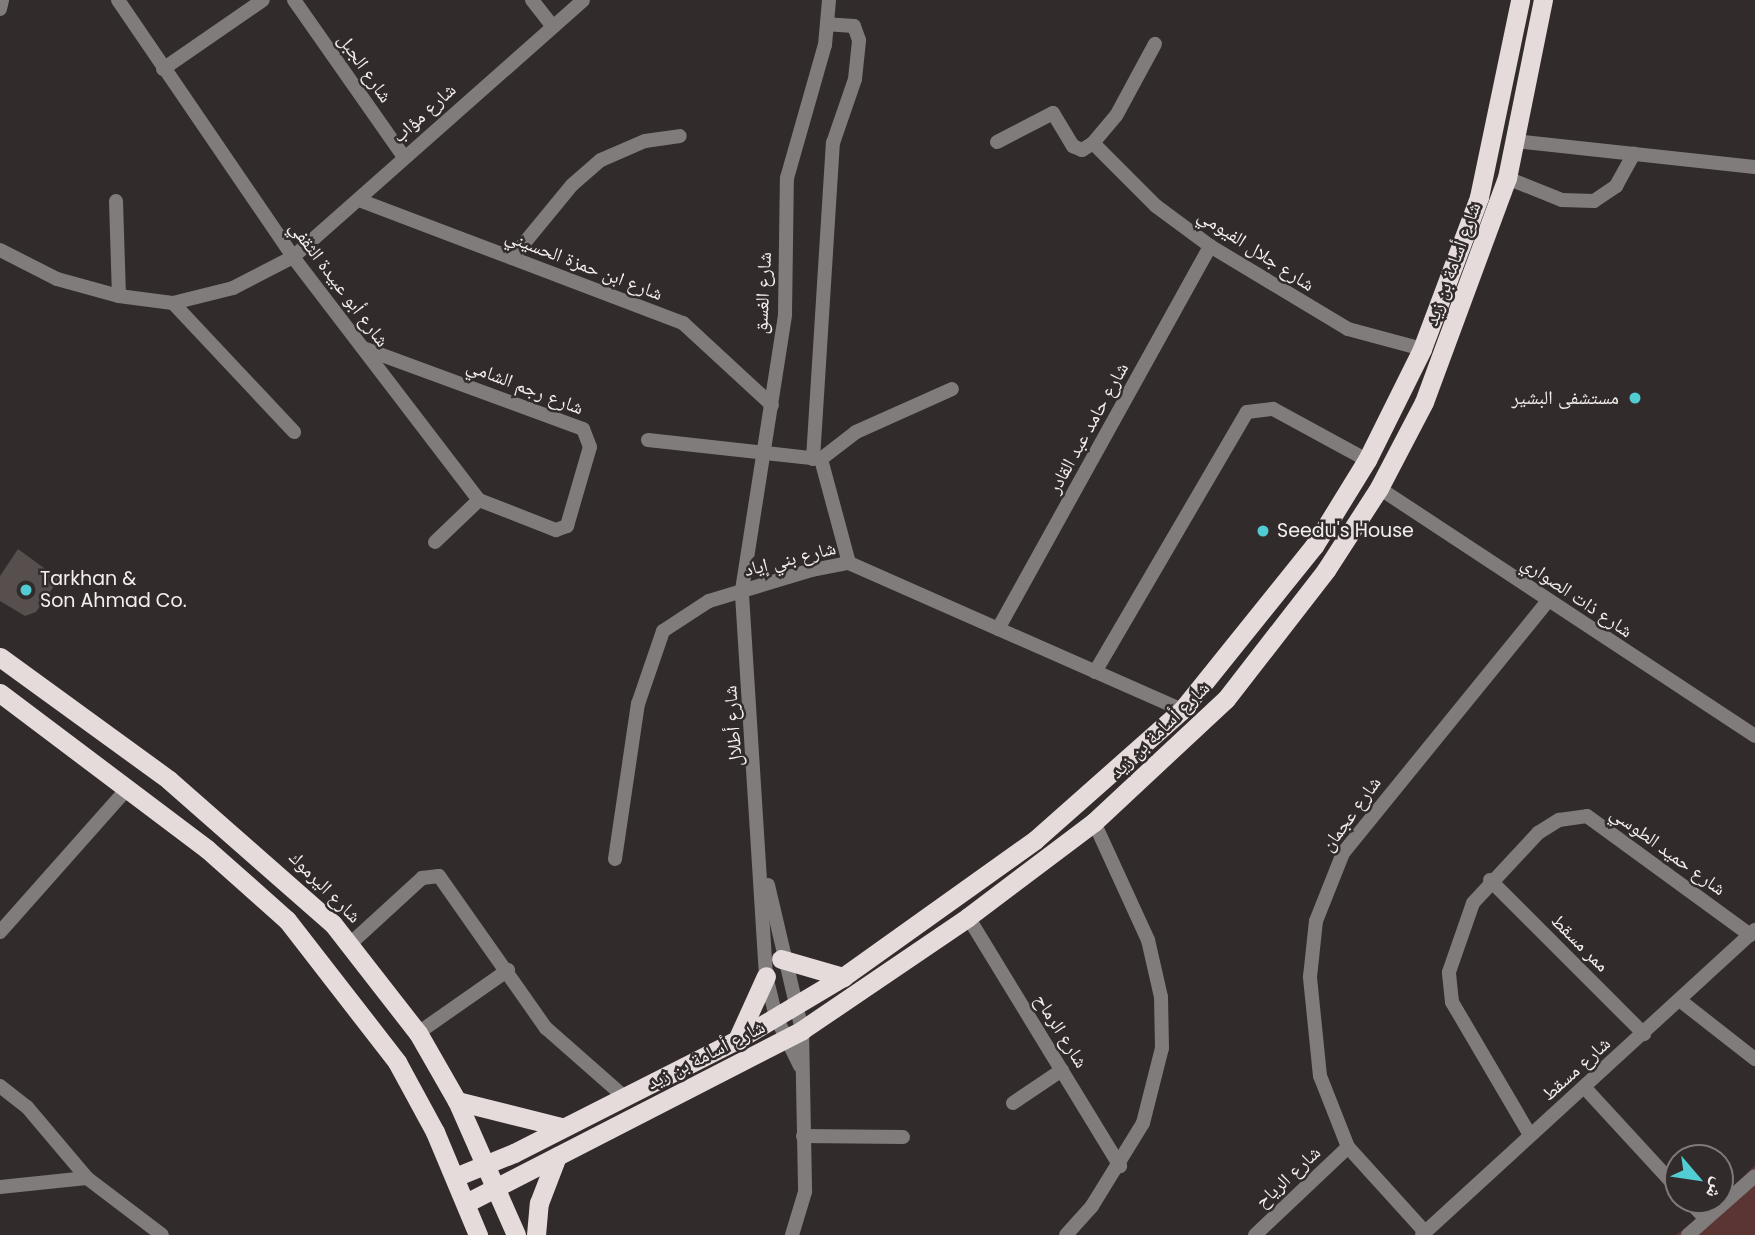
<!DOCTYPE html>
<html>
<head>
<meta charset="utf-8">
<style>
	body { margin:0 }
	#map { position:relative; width:1755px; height:1235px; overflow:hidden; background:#322b2b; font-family:Poppins,"Noto Naskh Arabic",sans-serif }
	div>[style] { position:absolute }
	.green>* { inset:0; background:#5b3434 }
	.building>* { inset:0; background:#564f4e }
	.minor>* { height:14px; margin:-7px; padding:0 7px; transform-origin:7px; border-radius:7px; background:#807c7c }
	.trunk>* { height:19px; margin:-9.5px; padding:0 9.5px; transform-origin:9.5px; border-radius:9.5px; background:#e4dbda }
	.dots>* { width:19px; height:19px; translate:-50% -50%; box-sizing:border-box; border:4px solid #322b2b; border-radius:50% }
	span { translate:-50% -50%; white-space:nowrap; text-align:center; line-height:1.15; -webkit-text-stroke:5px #322b2b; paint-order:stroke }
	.street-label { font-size:19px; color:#f4efef }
	.poi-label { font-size:19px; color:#f4efef }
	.right { translate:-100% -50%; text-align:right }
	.left { translate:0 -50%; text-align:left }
	.north { position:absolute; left:1664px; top:1144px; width:70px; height:70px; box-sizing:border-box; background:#322b2b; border:2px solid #807979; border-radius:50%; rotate:119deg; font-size:19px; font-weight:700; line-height:28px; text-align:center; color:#f4efef }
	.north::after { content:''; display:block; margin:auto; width:24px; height:32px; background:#51ccd3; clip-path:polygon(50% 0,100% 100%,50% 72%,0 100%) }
</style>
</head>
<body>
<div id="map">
	<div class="green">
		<div style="clip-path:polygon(1755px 1165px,1755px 1235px,1676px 1235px,1720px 1200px)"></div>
	</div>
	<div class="building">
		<div style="clip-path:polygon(18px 549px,59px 579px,36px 612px,25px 616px,0 601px,0 576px)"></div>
	</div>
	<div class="minor">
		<div style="left:118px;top:0;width:311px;rotate:55.7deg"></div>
		<div style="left:293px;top:257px;width:306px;rotate:52.6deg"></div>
		<div style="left:479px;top:500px;width:83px;rotate:21.3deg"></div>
		<div style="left:556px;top:530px;width:12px;rotate:-20deg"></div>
		<div style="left:567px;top:526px;width:82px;rotate:-73.8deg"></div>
		<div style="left:590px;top:447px;width:19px;rotate:-111deg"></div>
		<div style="left:583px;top:429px;width:232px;rotate:-159.8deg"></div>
		<div style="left:294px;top:0;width:192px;rotate:55deg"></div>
		<div style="left:532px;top:0;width:31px;rotate:52deg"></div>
		<div style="left:0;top:9px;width:9px;rotate:-77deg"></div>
		<div style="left:163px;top:69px;width:121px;rotate:-34.6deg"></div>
		<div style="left:1515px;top:141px;width:241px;rotate:6.2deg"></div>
		<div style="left:997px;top:142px;width:63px;rotate:-27.4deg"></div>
		<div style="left:1053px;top:113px;width:39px;rotate:59deg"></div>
		<div style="left:1073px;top:146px;width:10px;rotate:24deg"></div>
		<div style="left:1082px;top:150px;width:13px;rotate:-32deg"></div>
		<div style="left:1093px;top:143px;width:35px;rotate:-50deg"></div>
		<div style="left:1116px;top:116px;width:82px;rotate:-61.6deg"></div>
		<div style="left:1093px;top:143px;width:89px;rotate:45deg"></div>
		<div style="left:1156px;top:206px;width:67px;rotate:36.5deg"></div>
		<div style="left:1210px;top:246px;width:161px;rotate:31deg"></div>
		<div style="left:1348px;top:329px;width:77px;rotate:15.1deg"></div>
		<div style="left:1507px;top:178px;width:59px;rotate:21.8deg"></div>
		<div style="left:1562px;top:200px;width:32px;rotate:2deg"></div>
		<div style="left:1594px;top:201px;width:27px;rotate:-34deg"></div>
		<div style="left:1616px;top:186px;width:37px;rotate:-61deg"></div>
		<div style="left:359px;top:200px;width:347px;rotate:20.8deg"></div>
		<div style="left:683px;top:323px;width:121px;rotate:42.7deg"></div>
		<div style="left:116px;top:201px;width:95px;rotate:88.2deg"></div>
		<div style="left:0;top:250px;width:64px;rotate:27deg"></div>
		<div style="left:57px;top:279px;width:64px;rotate:15.3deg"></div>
		<div style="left:119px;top:296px;width:54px;rotate:7.4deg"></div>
		<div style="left:173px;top:303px;width:62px;rotate:-14deg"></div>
		<div style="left:233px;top:288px;width:68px;rotate:-27.3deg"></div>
		<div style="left:293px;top:257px;width:387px;rotate:-41.5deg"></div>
		<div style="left:512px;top:258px;width:94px;rotate:-50.6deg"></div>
		<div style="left:572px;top:185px;width:38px;rotate:-41deg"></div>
		<div style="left:601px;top:160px;width:48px;rotate:-23.4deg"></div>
		<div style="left:645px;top:141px;width:35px;rotate:-8deg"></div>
		<div style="left:173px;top:303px;width:177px;rotate:46.8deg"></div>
		<div style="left:648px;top:440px;width:174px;rotate:6.3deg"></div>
		<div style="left:813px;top:459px;width:317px;rotate:-86.4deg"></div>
		<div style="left:833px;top:143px;width:68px;rotate:-71deg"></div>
		<div style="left:855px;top:79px;width:39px;rotate:-84deg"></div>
		<div style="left:859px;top:40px;width:15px;rotate:-110deg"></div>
		<div style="left:854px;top:26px;width:26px;rotate:-176deg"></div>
		<div style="left:1379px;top:488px;width:450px;rotate:33.4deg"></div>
		<div style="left:435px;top:542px;width:61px;rotate:-43.7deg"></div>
		<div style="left:849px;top:563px;width:108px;rotate:-105.1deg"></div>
		<div style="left:821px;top:459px;width:44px;rotate:-37.6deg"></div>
		<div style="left:856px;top:432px;width:105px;rotate:-24.1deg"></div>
		<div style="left:998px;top:629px;width:438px;rotate:-61deg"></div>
		<div style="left:1095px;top:672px;width:301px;rotate:-59.7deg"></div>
		<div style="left:1247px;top:412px;width:26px;rotate:-7deg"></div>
		<div style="left:1273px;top:409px;width:107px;rotate:28.5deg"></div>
		<div style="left:615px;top:859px;width:157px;rotate:-81.6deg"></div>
		<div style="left:638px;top:704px;width:77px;rotate:-71.1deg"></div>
		<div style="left:663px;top:631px;width:55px;rotate:-33.1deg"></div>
		<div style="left:709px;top:601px;width:108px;rotate:-16.8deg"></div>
		<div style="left:812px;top:570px;width:38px;rotate:-11deg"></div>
		<div style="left:849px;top:563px;width:364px;rotate:23.8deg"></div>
		<div style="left:1490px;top:880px;width:218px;rotate:45deg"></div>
		<div style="left:768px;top:885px;width:149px;rotate:76.8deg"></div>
		<div style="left:802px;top:1030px;width:162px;rotate:88.9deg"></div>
		<div style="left:805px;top:1192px;width:45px;rotate:106.8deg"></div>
		<div style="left:968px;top:917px;width:292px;rotate:58.6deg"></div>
		<div style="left:0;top:932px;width:193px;rotate:-48.4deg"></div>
		<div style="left:350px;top:944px;width:98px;rotate:-42.5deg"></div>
		<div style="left:422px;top:878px;width:17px;rotate:-7deg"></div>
		<div style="left:439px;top:876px;width:186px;rotate:54.9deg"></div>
		<div style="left:546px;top:1028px;width:103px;rotate:41.4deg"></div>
		<div style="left:1682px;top:1002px;width:93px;rotate:38deg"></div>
		<div style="left:418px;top:1033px;width:110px;rotate:-35deg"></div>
		<div style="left:800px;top:1066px;width:55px;rotate:-116.1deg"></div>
		<div style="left:776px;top:1017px;width:42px;rotate:-103.7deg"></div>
		<div style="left:766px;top:976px;width:387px;rotate:-93.6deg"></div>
		<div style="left:742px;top:590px;width:279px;rotate:-81.1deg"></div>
		<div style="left:785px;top:314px;width:136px;rotate:-89.2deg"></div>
		<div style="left:787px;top:178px;width:138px;rotate:-74.1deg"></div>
		<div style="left:825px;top:45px;width:45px;rotate:-84.9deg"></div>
		<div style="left:0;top:1086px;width:34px;rotate:38deg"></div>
		<div style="left:27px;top:1107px;width:93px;rotate:49.8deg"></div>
		<div style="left:1585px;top:1088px;width:137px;rotate:47.4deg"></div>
		<div style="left:1013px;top:1103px;width:59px;rotate:-34deg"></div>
		<div style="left:1530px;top:1135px;width:154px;rotate:-120.4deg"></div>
		<div style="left:1452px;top:1002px;width:30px;rotate:-96deg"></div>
		<div style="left:1449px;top:972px;width:73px;rotate:-70.8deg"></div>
		<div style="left:1473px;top:903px;width:96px;rotate:-47.1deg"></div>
		<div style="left:1538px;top:833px;width:25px;rotate:-32deg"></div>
		<div style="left:1559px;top:820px;width:28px;rotate:-8deg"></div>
		<div style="left:1587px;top:816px;width:202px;rotate:36.1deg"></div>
		<div style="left:803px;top:1136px;width:100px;rotate:0.6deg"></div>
		<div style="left:0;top:1187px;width:87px;rotate:-5.9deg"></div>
		<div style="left:87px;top:1178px;width:94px;rotate:37.2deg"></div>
		<div style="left:1688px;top:1200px;width:26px;rotate:47deg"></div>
		<div style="left:1425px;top:1232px;width:115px;rotate:-132.2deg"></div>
		<div style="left:1348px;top:1147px;width:76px;rotate:-111.5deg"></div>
		<div style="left:1320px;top:1076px;width:100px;rotate:-95.8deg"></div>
		<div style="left:1310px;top:977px;width:56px;rotate:-83.9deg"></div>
		<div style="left:1316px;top:921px;width:73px;rotate:-68.3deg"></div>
		<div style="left:1343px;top:853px;width:325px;rotate:-50.9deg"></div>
		<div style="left:1066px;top:1235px;width:39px;rotate:-48deg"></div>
		<div style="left:1092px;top:1206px;width:97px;rotate:-58.4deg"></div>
		<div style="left:1143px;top:1123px;width:77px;rotate:-75.8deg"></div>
		<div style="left:1162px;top:1048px;width:51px;rotate:-91.1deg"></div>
		<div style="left:1161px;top:997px;width:58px;rotate:-102.8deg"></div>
		<div style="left:1148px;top:940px;width:130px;rotate:-114.6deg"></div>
		<div style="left:1255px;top:1235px;width:128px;rotate:-43.4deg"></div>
		<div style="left:1422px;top:1235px;width:452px;rotate:-42.5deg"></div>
		<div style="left:1688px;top:1235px;width:89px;rotate:-41.4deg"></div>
	</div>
	<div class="trunk">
		<div style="left:0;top:657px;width:209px;rotate:36deg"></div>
		<div style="left:169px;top:780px;width:218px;rotate:41.3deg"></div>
		<div style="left:333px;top:924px;width:138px;rotate:52.1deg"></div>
		<div style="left:418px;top:1033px;width:78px;rotate:60.2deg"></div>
		<div style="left:457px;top:1101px;width:146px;rotate:66.2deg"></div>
		<div style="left:0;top:693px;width:259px;rotate:37deg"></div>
		<div style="left:207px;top:849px;width:107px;rotate:41.6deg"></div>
		<div style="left:287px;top:920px;width:180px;rotate:52.2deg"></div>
		<div style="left:397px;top:1062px;width:80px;rotate:61.5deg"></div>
		<div style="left:435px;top:1132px;width:112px;rotate:67.3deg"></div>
		<div style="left:781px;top:959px;width:65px;rotate:16.2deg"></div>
		<div style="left:737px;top:1040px;width:70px;rotate:-65.6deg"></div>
		<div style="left:457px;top:1101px;width:107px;rotate:14deg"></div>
		<div style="left:455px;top:1177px;width:64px;rotate:-22.1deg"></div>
		<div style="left:514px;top:1153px;width:250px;rotate:-26.9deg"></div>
		<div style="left:737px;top:1040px;width:123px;rotate:-30.7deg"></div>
		<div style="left:843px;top:977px;width:236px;rotate:-35.5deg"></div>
		<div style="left:1035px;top:840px;width:196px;rotate:-41.5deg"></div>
		<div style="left:1182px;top:710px;width:211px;rotate:-51.2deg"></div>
		<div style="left:1314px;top:546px;width:101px;rotate:-58.4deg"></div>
		<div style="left:1367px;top:460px;width:124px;rotate:-63.6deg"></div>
		<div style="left:1422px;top:349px;width:162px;rotate:-69.4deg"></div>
		<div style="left:1479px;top:197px;width:201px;rotate:-78.2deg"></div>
		<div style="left:466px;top:1203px;width:378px;rotate:-27.2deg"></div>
		<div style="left:802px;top:1030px;width:201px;rotate:-34.2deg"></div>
		<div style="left:968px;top:917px;width:158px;rotate:-37deg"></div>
		<div style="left:1094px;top:822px;width:180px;rotate:-43deg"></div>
		<div style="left:1226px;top:699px;width:163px;rotate:-52.2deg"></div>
		<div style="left:1326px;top:570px;width:98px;rotate:-57.1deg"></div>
		<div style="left:1379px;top:488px;width:97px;rotate:-62.4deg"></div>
		<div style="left:1424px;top:402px;width:239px;rotate:-69.7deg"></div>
		<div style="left:1507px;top:178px;width:182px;rotate:-78.6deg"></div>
		<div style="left:536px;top:1235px;width:32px;rotate:-85deg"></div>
		<div style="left:539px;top:1203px;width:50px;rotate:-69deg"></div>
	</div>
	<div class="dots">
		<div style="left:1635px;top:398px;background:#51ccd3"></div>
		<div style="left:1263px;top:531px;background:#51ccd3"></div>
		<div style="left:26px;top:590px;background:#51ccd3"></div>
	</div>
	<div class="street-label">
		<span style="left:365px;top:68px;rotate:55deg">شارع الجبل</span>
		<span style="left:424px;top:113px;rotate:-42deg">شارع مؤاب</span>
		<span style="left:1256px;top:250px;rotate:33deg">شارع جلال الفيومي</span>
		<span style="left:1453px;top:264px;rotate:-70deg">شارع أسامة بن زيد</span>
		<span style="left:584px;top:265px;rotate:21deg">شارع ابن حمزة الحسيني</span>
		<span style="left:339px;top:284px;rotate:53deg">شارع أبو عبيدة الثقفي</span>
		<span style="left:763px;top:293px;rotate:-87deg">شارع الغسق</span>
		<span style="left:525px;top:387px;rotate:21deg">شارع رجم الشامي</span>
		<span style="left:1088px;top:428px;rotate:-61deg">شارع حامد عبد القادر</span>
		<span style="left:790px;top:559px;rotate:-14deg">شارع بني إياد</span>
		<span style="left:1577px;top:597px;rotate:34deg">شارع ذات الصواري</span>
		<span style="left:733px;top:726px;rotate:-94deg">شارع أطلال</span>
		<span style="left:1160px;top:730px;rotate:-44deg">شارع أسامة بن زيد</span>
		<span style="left:1351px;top:814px;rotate:-54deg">شارع عجمان</span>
		<span style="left:1668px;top:851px;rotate:36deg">شارع حميد الطوسي</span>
		<span style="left:325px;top:887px;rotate:45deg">شارع اليرموك</span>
		<span style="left:1580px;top:943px;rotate:45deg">ممر مسقط</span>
		<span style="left:1061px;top:1031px;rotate:58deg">شارع الرماح</span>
		<span style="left:706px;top:1055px;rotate:-27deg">شارع أسامة بن زيد</span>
		<span style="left:1576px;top:1069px;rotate:-42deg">شارع مسقط</span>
		<span style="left:1288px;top:1177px;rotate:-43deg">شارع الرياح</span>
	</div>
	<div class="poi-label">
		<span class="right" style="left:1619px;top:398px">مستشفى البشير</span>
		<span class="left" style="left:1277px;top:531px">Seedu's House</span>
		<span class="left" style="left:40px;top:590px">Tarkhan &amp;<br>Son Ahmad Co.</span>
	</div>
	<div class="north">ش</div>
</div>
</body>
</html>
